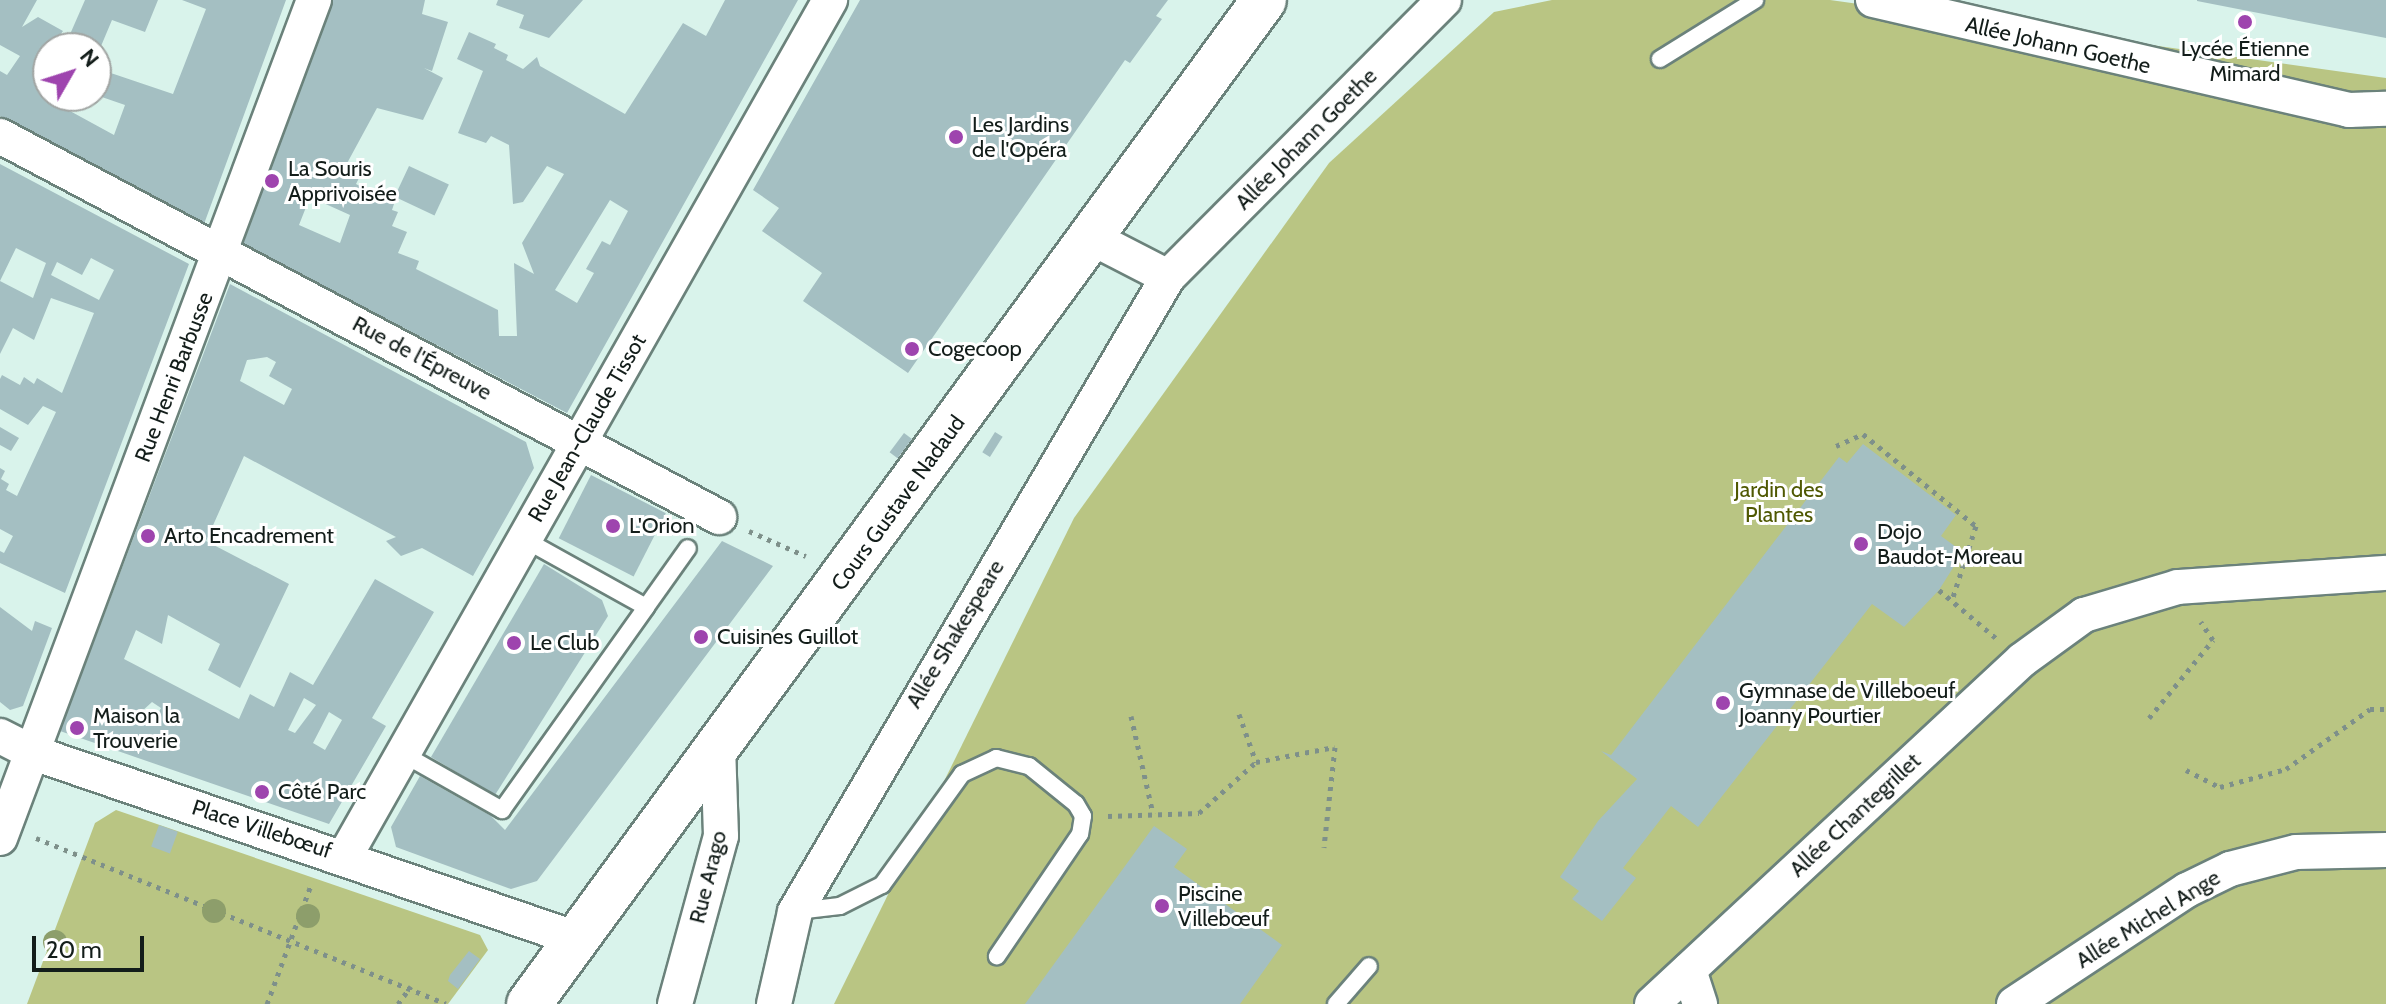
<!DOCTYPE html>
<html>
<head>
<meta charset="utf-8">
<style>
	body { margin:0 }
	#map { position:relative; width:2386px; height:1004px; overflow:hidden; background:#d9f3eb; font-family:Cabin,sans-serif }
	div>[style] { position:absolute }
	.green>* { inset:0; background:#b9c583 }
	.building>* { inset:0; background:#a4bfc2; transform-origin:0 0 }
	.path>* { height:5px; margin-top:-2.5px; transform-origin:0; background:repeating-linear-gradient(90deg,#7e908a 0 4px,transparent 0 10px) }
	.roads { filter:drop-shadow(2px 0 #6b827b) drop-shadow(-2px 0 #6b827b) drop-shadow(0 2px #6b827b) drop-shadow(0 -2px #6b827b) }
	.lane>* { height:16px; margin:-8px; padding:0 8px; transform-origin:8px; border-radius:8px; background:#fff }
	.street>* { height:34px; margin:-17px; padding:0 17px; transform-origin:17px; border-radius:17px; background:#fff }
	.secondary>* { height:44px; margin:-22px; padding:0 22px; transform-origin:22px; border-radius:22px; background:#fff }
	.trees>* { width:24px; height:24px; margin:-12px; border-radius:50%; background:#8d9e6b }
	.dots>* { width:22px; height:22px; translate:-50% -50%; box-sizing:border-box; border:4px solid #fff; border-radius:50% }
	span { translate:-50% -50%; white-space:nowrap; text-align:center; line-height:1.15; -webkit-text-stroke:6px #fff; paint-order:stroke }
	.street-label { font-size:22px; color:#131d1a }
	.poi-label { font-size:22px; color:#131d1a }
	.left { translate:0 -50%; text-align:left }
	.park-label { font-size:22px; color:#4f5802 }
	.north { position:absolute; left:32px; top:32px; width:80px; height:80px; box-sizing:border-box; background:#fff; border:2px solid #a1a5a3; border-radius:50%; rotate:51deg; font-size:22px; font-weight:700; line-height:32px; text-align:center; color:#131d1a }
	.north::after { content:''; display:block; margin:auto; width:28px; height:36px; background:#9e44ae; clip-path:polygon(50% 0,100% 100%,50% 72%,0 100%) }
	.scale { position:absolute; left:32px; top:936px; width:112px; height:36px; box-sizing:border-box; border:4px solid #131d1a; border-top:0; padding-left:10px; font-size:24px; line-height:28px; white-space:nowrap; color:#131d1a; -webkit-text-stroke:6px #fff; paint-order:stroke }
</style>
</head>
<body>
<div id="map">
	<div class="green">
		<div style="clip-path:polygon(1552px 0,1830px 0,2386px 78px,2386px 1004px,834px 1004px,1074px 518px,1329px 163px,1494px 12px)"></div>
		<div style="clip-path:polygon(116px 810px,480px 935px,488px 950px,448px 1004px,27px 1004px,95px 823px)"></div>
	</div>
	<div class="building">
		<div style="clip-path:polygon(0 0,37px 0,22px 27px,38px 17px,63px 31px,39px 65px,48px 71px,48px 96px,78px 96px,70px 111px,114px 135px,125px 105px,96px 95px,96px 68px,173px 94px,206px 9px,182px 0,286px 0,204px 224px,0 116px,0 71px,7px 75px,20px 56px,0 45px)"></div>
		<div style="clip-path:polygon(85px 0,158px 0,145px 32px,112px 20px,96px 58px,96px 48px,64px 48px)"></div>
		<div style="clip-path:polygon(evenodd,331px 0,425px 0,422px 14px,448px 22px,432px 71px,424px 68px,443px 78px,423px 120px,377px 108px,345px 167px,361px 174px,356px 184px,394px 204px,392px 210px,398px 212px,392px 226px,407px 232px,398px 253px,419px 261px,416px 269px,498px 310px,499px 336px,517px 336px,514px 263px,534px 274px,522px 243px,564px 174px,547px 166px,523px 202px,513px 204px,509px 145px,491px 136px,486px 143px,458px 133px,483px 71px,457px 59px,469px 32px,496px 44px,494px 48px,508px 55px,506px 60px,523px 69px,537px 57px,540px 66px,625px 114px,683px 23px,706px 36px,725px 0,798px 0,567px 413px,243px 244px,331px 0,310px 197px,350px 215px,340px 243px,299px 225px,310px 197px,331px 0,610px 200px,628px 211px,610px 245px,602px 241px,586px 269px,594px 273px,577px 303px,555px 290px,610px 200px)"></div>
		<div style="clip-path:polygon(498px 0,583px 0,549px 38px,519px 28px,524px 15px,496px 5px)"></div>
		<div style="clip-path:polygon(860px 0,1168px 0,1156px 16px,1162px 19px,1130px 63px,1125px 60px,908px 373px,803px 301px,822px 273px,762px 231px,779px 208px,753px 190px)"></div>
		<div style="clip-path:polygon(2386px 0,2386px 38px,2197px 1px,2197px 0)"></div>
		<div style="clip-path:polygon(evenodd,0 164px,189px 264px,65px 593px,0 563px,0 551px,4px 553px,13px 536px,0 529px,0 468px,5px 471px,1px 479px,9px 484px,6px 490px,17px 496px,56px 412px,43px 406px,28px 425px,0 409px,0 379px,2px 375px,20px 385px,24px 377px,34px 384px,37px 378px,62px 393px,94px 313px,51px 298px,34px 340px,13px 328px,0 354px,0 281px,33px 298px,46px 263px,16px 248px,0 281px,0 164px,91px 258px,114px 270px,99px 300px,51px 275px,57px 262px,82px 275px,91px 258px)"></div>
		<div style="left:409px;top:166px;width:44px;height:34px;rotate:25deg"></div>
		<div style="clip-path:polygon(evenodd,230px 284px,526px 442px,534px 468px,473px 576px,422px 548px,401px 556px,386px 541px,396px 537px,244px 456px,206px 541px,289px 584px,240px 688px,208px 670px,220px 644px,168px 615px,162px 644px,136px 630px,124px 659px,239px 719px,250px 694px,274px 707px,290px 672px,313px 685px,375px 579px,434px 612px,372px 718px,386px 726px,329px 824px,60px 731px,230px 284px,267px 357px,276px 362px,269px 376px,292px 389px,284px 405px,240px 381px,247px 360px,267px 357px,230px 284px,304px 698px,316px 705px,295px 733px,288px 730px,304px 698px,230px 284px,152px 702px,161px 708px,155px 719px,140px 713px,152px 702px,230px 284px,329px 712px,342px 720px,325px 750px,313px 743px,329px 712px)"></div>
		<div style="clip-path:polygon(0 427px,19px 438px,11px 451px,0 445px)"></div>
		<div style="left:995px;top:432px;width:9px;height:24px;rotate:32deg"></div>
		<div style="left:904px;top:433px;width:10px;height:24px;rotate:37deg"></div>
		<div style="clip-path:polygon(1863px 444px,1956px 515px,1941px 536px,1963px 552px,1939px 590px,1904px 627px,1872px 604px,1698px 827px,1671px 806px,1623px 868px,1636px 878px,1602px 921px,1572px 899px,1579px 891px,1560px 877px,1598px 821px,1637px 779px,1601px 751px,1611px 755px,1839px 457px,1847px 463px)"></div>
		<div style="left:591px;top:475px;width:84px;height:71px;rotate:27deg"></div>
		<div style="clip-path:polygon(722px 541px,773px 566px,537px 881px,511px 889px,396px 847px,391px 827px,420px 776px,491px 816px,505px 830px)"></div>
		<div style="clip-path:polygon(544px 564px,602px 600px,608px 616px,495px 795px,431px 757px)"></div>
		<div style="clip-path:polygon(0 607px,32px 631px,35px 621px,52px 628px,23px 706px,10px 710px,0 702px)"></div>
		<div style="left:159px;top:825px;width:20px;height:23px;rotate:20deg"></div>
		<div style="clip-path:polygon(1154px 826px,1187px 849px,1174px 867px,1282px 945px,1240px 1004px,1025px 1004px)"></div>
		<div style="clip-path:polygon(469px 951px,480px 959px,458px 989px,448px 981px,450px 975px)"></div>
	</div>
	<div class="path">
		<div style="left:1836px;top:446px;width:30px;rotate:-24deg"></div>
		<div style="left:1863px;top:434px;width:146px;rotate:39.2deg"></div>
		<div style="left:1976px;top:526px;width:78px;rotate:108deg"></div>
		<div style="left:749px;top:531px;width:62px;rotate:23.7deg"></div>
		<div style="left:1939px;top:590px;width:75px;rotate:40.1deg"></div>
		<div style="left:1239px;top:714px;width:51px;rotate:70.5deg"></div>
		<div style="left:1256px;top:762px;width:80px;rotate:-10.8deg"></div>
		<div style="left:1335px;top:747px;width:101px;rotate:96.3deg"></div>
		<div style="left:1131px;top:716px;width:100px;rotate:77.3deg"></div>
		<div style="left:2149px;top:718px;width:101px;rotate:-50.6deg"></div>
		<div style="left:2213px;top:640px;width:22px;rotate:-124deg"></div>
		<div style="left:2186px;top:770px;width:38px;rotate:27deg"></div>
		<div style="left:2220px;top:787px;width:68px;rotate:-15.3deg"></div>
		<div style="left:2286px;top:769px;width:103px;rotate:-35.5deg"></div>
		<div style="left:2370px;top:709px;width:16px"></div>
		<div style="left:1108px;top:816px;width:91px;rotate:-1.9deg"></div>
		<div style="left:1199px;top:813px;width:76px;rotate:-41.8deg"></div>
		<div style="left:36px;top:838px;width:442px;rotate:22deg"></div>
		<div style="left:267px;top:1004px;width:127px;rotate:-69.7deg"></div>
		<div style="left:398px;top:1004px;width:22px;rotate:-54deg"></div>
	</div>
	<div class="roads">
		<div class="lane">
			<div style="left:1660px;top:59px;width:112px;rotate:-31.8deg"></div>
			<div style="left:646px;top:607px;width:72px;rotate:-54.6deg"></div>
			<div style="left:403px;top:754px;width:114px;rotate:29.5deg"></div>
			<div style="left:502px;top:810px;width:249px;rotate:-54.6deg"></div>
			<div style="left:646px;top:607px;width:140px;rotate:-150.9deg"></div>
			<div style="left:797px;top:911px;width:43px;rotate:-6.6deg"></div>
			<div style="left:840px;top:906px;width:47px;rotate:-26.6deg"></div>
			<div style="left:882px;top:885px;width:137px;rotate:-54.2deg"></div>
			<div style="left:962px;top:774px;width:38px;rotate:-25deg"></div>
			<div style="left:996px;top:758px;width:34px;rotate:14deg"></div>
			<div style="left:1029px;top:766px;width:60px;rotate:39deg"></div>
			<div style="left:1076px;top:804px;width:14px;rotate:60deg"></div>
			<div style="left:1083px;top:816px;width:18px;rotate:99deg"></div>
			<div style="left:1080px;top:834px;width:148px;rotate:124.2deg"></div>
			<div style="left:1336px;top:1004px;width:50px;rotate:-49deg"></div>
		</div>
		<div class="street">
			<div style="left:1873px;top:0;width:489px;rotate:13deg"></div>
			<div style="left:2349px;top:110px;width:37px;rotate:-2deg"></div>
			<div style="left:0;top:136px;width:814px;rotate:27.92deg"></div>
			<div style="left:1092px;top:238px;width:85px;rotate:27.2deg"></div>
			<div style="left:0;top:736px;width:35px;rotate:27deg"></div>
			<div style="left:31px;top:752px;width:577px;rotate:18.91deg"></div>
			<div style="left:0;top:838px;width:895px;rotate:-69.46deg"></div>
			<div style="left:345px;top:856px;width:984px;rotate:-60.46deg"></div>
			<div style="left:1689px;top:970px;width:36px;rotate:72deg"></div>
			<div style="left:675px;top:1004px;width:174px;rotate:-74.7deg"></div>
			<div style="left:721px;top:836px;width:89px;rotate:-91.9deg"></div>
			<div style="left:774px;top:1004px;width:94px;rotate:-77.1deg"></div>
			<div style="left:795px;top:912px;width:736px;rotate:-59.57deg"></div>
			<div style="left:1168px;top:277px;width:391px;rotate:-45.1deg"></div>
			<div style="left:1652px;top:1004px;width:505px;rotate:-42.91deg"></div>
			<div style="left:2022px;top:660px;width:77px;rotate:-36deg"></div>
			<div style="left:2084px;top:615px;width:98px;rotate:-16.6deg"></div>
			<div style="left:2178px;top:587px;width:208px;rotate:-3.9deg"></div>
			<div style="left:2014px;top:1004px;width:207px;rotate:-33.4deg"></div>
			<div style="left:2187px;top:890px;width:48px;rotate:-26deg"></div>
			<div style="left:2230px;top:869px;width:68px;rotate:-14.4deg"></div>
			<div style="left:2296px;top:852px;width:90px;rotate:-1.3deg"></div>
		</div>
		<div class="secondary">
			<div style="left:529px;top:1004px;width:1244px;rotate:-53.79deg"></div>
		</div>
	</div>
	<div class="trees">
		<div style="left:214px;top:911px"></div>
		<div style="left:308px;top:916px"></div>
		<div style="left:55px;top:942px"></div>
	</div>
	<div class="dots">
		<div style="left:2245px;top:22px;background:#9e44ae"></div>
		<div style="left:956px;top:137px;background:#9e44ae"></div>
		<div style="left:272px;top:181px;background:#9e44ae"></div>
		<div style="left:912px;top:349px;background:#9e44ae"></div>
		<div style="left:613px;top:526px;background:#9e44ae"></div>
		<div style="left:148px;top:536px;background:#9e44ae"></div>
		<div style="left:1861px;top:544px;background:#9e44ae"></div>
		<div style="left:701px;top:637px;background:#9e44ae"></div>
		<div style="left:514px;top:643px;background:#9e44ae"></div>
		<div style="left:1723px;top:703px;background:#9e44ae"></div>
		<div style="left:77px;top:728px;background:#9e44ae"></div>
		<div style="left:262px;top:792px;background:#9e44ae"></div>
		<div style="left:1162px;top:906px;background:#9e44ae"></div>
	</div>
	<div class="street-label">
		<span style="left:2058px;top:45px;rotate:13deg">Allée Johann Goethe</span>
		<span style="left:1306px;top:139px;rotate:-45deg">Allée Johann Goethe</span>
		<span style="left:422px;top:358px;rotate:28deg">Rue de l'Épreuve</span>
		<span style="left:174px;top:377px;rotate:-69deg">Rue Henri Barbusse</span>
		<span style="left:587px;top:428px;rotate:-60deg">Rue Jean-Claude Tissot</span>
		<span style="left:898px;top:503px;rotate:-54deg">Cours Gustave Nadaud</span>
		<span style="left:955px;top:634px;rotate:-59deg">Allée Shakespeare</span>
		<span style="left:1855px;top:815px;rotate:-43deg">Allée Chantegrillet</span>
		<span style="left:262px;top:829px;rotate:18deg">Place Villebœuf</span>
		<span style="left:708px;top:877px;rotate:-76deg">Rue Arago</span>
		<span style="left:2148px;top:919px;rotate:-32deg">Allée Michel Ange</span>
	</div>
	<div class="poi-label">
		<span style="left:2245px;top:61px">Lycée Étienne<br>Mimard</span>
		<span class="left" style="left:972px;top:137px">Les Jardins<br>de l'Opéra</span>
		<span class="left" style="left:288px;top:181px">La Souris<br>Apprivoisée</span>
		<span class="left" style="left:928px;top:349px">Cogecoop</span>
		<span class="left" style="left:629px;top:526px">L'Orion</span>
		<span class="left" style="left:1877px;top:544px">Dojo<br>Baudot-Moreau</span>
		<span class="left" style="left:164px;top:536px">Arto Encadrement</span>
		<span class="left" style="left:717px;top:637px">Cuisines Guillot</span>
		<span class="left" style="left:530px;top:643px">Le Club</span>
		<span class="left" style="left:1739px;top:703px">Gymnase de Villeboeuf<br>Joanny Pourtier</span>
		<span class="left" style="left:93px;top:728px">Maison la<br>Trouverie</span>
		<span class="left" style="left:278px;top:792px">Côté Parc</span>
		<span class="left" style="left:1178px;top:906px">Piscine<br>Villebœuf</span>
	</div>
	<div class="park-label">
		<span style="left:1779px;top:502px">Jardin des<br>Plantes</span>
	</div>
	<div class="north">N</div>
	<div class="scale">20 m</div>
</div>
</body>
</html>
